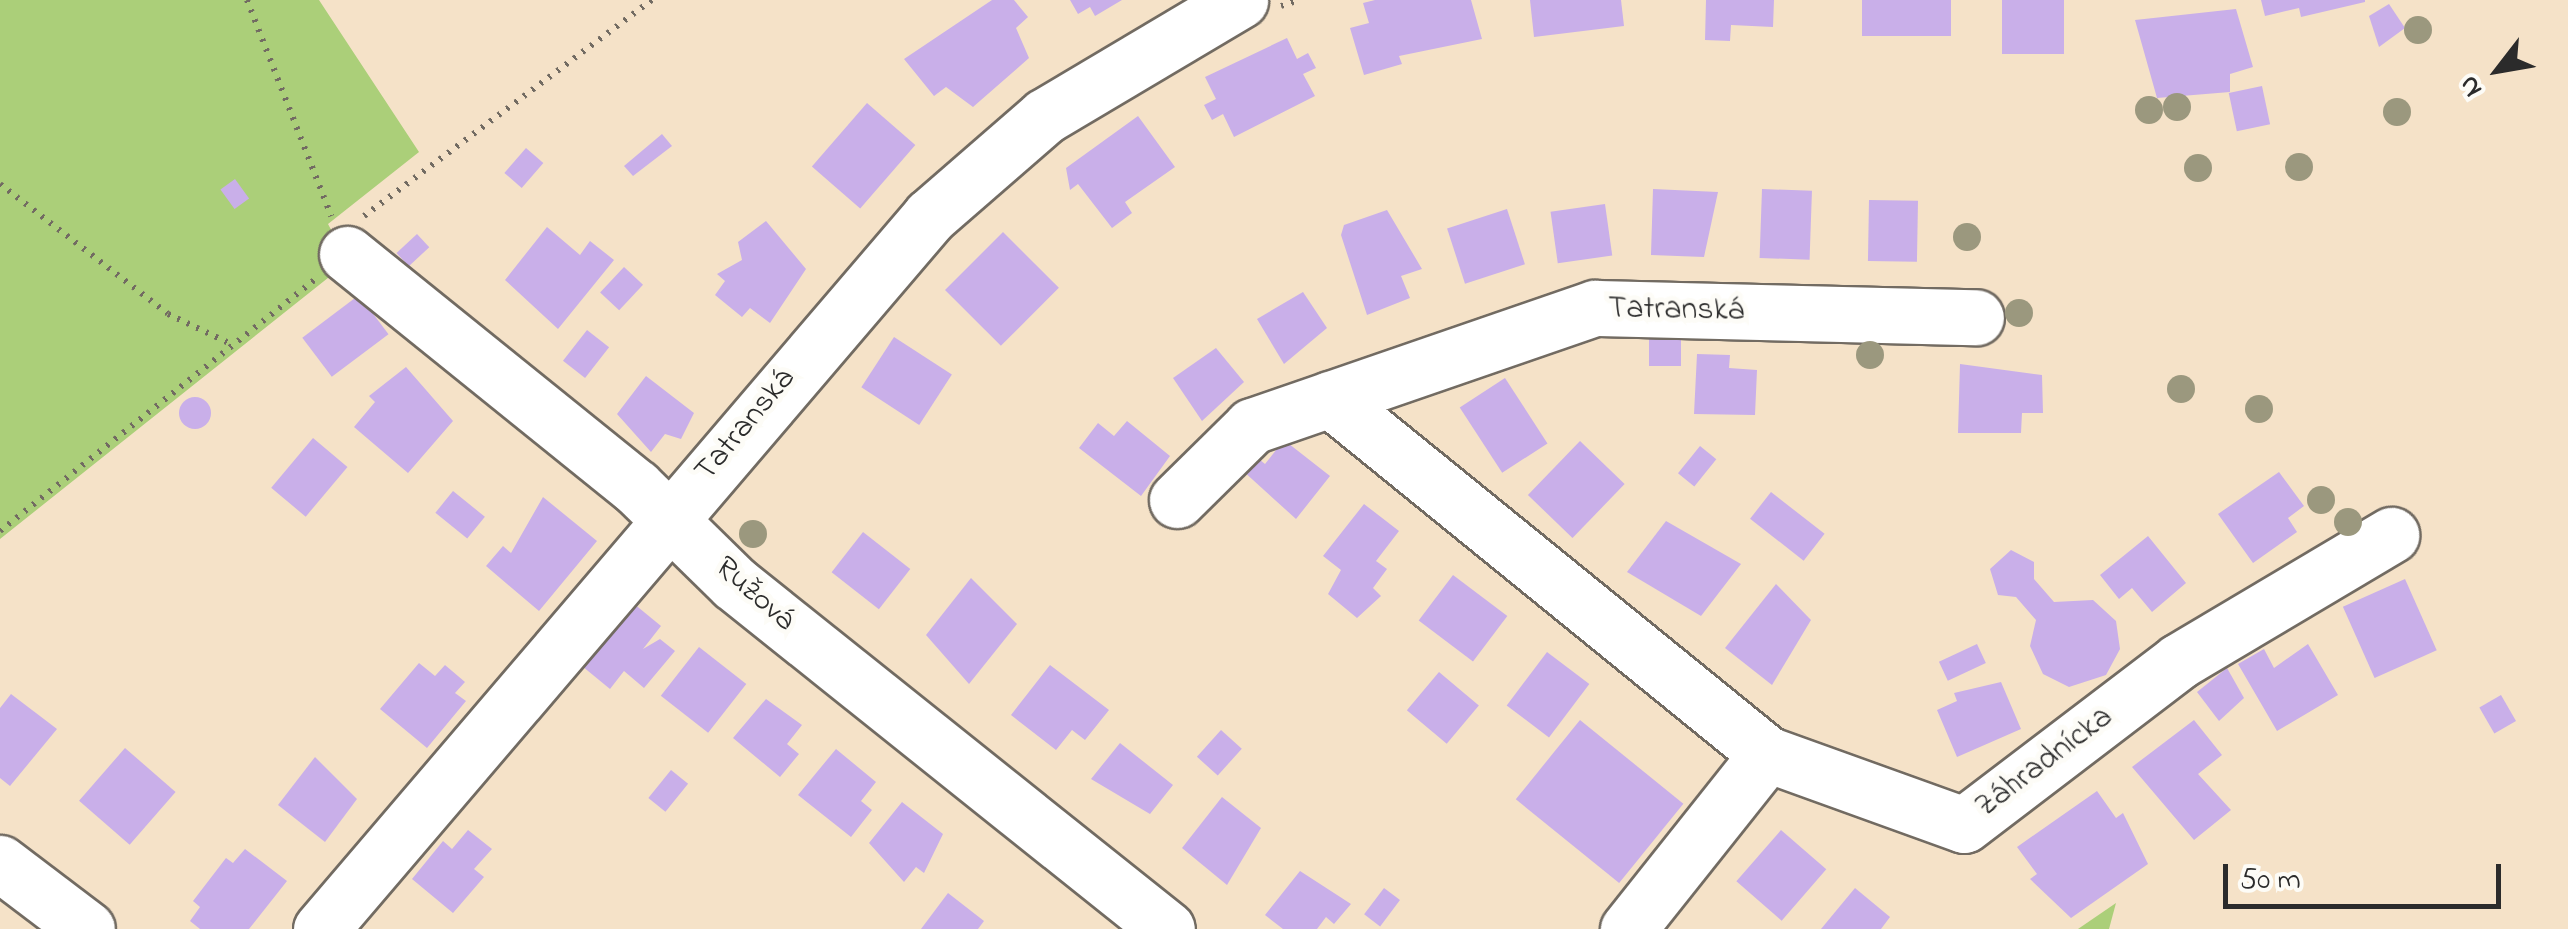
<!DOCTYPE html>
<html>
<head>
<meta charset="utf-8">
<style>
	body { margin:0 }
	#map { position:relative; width:2568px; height:929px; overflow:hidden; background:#f5e2c8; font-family:"Indie Flower",sans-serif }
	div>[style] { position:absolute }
	.green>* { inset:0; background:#abcf79 }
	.building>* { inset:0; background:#c9afe9; transform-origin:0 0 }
	.round { border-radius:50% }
	.path>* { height:6px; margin-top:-3px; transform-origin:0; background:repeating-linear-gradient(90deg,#726b62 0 2.5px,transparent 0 10.5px) }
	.roads { filter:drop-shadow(2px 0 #726b62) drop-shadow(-2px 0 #726b62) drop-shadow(0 2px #726b62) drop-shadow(0 -2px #726b62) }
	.minor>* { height:55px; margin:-27.5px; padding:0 27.5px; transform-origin:27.5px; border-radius:27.5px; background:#fff }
	.trees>* { width:28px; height:28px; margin:-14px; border-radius:50%; background:#9b987e }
	span { translate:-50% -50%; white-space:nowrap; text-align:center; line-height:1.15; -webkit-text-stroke:10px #fdfcf7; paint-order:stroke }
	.street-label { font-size:32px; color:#2b2b2b }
	.north { position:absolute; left:2448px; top:20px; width:100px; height:100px; -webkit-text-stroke:8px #fdfcf7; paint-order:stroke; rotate:239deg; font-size:28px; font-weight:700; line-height:40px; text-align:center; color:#2b2b2b }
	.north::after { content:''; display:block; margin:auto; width:35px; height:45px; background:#2b2b2b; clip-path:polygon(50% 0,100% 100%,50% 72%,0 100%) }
	.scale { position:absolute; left:2223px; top:864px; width:278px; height:45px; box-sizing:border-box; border:5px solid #2b2b2b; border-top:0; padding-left:12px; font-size:30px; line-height:35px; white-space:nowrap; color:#2b2b2b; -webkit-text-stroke:8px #fdfcf7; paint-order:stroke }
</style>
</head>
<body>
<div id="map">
	<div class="green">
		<div style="clip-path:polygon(0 0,319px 0,419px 152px,328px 224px,348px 262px,0 539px)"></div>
		<div style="clip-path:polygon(2116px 903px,2109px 929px,2078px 929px)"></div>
	</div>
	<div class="building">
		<div style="clip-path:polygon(992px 0,1014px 0,1028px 17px,1016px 28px,1029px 58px,973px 107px,946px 87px,934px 96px,904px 59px)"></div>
		<div style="clip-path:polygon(1070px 0,1122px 0,1095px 16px,1090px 7px,1078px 14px)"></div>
		<div style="clip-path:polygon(1375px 0,1471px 0,1482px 39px,1399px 56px,1402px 64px,1364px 75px,1350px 28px,1369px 23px,1363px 3px)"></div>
		<div style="clip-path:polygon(1530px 0,1621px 0,1624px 26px,1534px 37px)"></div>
		<div style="clip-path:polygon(1706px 0,1774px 0,1773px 27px,1731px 25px,1730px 41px,1705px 40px)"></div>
		<div style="left:1862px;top:0;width:89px;height:36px"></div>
		<div style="left:2002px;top:0;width:62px;height:54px"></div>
		<div style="clip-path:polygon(2261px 0,2365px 0,2365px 2px,2301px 17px,2299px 8px,2265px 16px)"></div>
		<div style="clip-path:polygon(2389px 4px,2405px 28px,2379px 47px,2369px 16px)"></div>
		<div style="clip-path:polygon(2236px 9px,2253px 67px,2230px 74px,2230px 92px,2157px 98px,2135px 20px)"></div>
		<div style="clip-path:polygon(1287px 38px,1297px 59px,1308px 53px,1316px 68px,1303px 74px,1315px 96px,1234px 137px,1223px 114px,1212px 120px,1204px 105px,1216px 99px,1205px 77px)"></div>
		<div style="left:2262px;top:86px;width:39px;height:34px;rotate:78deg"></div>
		<div style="left:867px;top:103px;width:64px;height:84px;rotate:41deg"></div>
		<div style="clip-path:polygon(1138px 116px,1175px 167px,1125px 202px,1132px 213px,1112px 228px,1078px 184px,1070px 190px,1066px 168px)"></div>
		<div style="clip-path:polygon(662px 134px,672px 146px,633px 176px,624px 166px)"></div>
		<div style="left:526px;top:148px;width:23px;height:33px;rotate:41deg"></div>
		<div style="left:235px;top:179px;width:24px;height:18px;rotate:54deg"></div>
		<div style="clip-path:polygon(1653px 189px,1718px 192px,1704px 257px,1651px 255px)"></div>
		<div style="left:1762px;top:189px;width:50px;height:69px;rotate:2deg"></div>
		<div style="left:1869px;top:200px;width:49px;height:61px;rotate:1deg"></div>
		<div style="left:1605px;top:204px;width:52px;height:55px;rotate:82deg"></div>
		<div style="left:1507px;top:209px;width:58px;height:63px;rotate:72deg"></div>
		<div style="clip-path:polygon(1387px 210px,1422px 269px,1401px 276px,1410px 298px,1367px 315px,1341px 235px,1344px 225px)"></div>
		<div style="clip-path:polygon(766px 221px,806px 269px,770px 323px,750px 308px,742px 317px,715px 295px,725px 281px,717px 274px,742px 260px,738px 242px)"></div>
		<div style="clip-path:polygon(547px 227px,580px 255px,590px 241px,614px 260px,558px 329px,505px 280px)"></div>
		<div style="left:1003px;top:232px;width:79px;height:82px;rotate:45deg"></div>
		<div style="left:417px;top:234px;width:18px;height:28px;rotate:47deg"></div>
		<div style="left:624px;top:267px;width:26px;height:35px;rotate:43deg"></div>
		<div style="clip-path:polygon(1303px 292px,1327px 328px,1284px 364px,1257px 319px)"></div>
		<div style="left:359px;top:295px;width:49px;height:71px;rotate:53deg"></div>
		<div style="left:587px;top:330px;width:28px;height:39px;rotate:38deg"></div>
		<div style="left:1649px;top:336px;width:32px;height:30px"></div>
		<div style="left:894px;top:337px;width:69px;height:60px;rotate:33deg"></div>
		<div style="clip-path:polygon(1216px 348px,1244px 382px,1202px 421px,1173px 378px)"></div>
		<div style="clip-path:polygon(1697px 354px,1730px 355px,1729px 368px,1757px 370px,1755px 415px,1694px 414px)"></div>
		<div style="clip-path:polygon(1960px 364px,2042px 375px,2043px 413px,2022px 413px,2021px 433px,1958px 433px)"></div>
		<div style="clip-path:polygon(406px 367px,453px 421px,408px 473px,354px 427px,375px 402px,369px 396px)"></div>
		<div style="clip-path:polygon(646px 376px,694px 413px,681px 439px,665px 434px,651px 452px,617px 414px)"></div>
		<div style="left:1505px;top:378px;width:78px;height:54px;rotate:57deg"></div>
		<div class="round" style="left:179px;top:397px;width:32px;height:32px"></div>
		<div style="clip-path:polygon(1127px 421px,1170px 456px,1141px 496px,1079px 448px,1098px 423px,1114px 436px)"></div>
		<div style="left:313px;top:438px;width:45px;height:65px;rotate:40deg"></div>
		<div style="clip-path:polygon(1284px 440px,1330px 476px,1296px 519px,1242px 470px,1254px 455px,1265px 464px)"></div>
		<div style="left:1580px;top:441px;width:62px;height:75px;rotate:44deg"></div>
		<div style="left:1700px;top:446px;width:21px;height:35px;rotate:39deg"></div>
		<div style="clip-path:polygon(2279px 472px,2304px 506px,2288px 518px,2297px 532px,2253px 563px,2218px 514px)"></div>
		<div style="left:453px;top:491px;width:41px;height:28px;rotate:39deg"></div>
		<div style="left:1771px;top:492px;width:68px;height:34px;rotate:38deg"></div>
		<div style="clip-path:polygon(543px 497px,597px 541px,539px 611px,486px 566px,503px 546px,511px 553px)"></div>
		<div style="clip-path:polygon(1364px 504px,1399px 531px,1376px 561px,1387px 569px,1373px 588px,1381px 596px,1357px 618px,1328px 594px,1341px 570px,1323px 556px)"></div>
		<div style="clip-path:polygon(1666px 521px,1741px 564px,1701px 616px,1627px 572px)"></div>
		<div style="left:863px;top:532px;width:60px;height:51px;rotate:38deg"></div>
		<div style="clip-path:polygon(2148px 536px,2186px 583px,2152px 612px,2132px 588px,2119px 599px,2100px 575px)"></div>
		<div style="clip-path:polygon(2011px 550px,2034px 562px,2034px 579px,2054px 602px,2093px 600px,2116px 621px,2120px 649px,2106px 675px,2069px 687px,2043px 674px,2030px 646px,2036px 620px,2016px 597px,1998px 595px,1990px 569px)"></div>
		<div style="left:1453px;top:575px;width:68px;height:57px;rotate:37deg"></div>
		<div style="clip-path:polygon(971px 578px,1017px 624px,969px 684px,926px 635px)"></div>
		<div style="left:2405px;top:579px;width:78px;height:68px;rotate:66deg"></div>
		<div style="clip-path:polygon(1776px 584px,1811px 620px,1772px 685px,1725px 648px)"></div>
		<div style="clip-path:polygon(622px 594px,661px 626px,643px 649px,660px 639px,675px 651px,644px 688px,624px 671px,610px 689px,571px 657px)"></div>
		<div style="left:1977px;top:644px;width:21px;height:42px;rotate:65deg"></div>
		<div style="clip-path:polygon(2308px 644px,2338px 695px,2277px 731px,2238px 664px,2264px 649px,2274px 668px)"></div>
		<div style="left:699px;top:647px;width:60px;height:62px;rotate:38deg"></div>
		<div style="left:1547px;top:652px;width:53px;height:67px;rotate:37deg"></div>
		<div style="clip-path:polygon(419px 663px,435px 676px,445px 665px,465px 682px,455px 693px,466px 701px,427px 748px,380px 709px)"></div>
		<div style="clip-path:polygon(1050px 665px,1109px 710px,1085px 740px,1072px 730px,1056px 750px,1011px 715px)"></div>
		<div style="clip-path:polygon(2227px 668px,2244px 698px,2219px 721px,2197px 692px)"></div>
		<div style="left:1439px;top:672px;width:52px;height:50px;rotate:40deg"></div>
		<div style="clip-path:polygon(2001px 682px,2021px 729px,1957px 757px,1937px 710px,1957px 701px,1954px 693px)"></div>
		<div style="clip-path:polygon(11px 694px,57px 729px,10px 786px,0 778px,0 708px)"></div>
		<div style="left:2501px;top:695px;width:30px;height:25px;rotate:60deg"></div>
		<div style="clip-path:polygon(766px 699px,802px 725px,787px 744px,799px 754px,780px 777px,733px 738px)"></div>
		<div style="left:1580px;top:720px;width:133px;height:102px;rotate:39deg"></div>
		<div style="clip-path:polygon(2194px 720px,2222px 755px,2198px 774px,2231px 810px,2194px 840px,2132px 767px)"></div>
		<div style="left:1221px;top:730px;width:28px;height:36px;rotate:42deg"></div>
		<div style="clip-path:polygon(1120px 743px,1173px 785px,1150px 814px,1091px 779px)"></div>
		<div style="left:125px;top:748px;width:67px;height:70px;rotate:41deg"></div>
		<div style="clip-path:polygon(836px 749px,876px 782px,861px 801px,872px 810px,851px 837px,798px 795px)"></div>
		<div style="clip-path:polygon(315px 757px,357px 799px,325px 842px,278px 805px)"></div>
		<div style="left:671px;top:770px;width:22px;height:36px;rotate:39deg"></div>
		<div style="clip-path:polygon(2097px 791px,2116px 818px,2123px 813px,2148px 864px,2071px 918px,2030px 879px,2037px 874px,2017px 847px)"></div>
		<div style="clip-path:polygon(1222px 797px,1261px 828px,1227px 885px,1182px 848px)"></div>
		<div style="clip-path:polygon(902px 802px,943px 834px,924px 873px,916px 867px,904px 882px,869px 843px)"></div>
		<div style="clip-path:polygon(468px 830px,492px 849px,474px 869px,484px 877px,453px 913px,412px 879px,443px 841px,452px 849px)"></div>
		<div style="left:1781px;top:830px;width:60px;height:68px;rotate:41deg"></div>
		<div style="clip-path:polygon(245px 849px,287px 881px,249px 929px,200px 929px,190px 921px,200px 907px,193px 901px,226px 858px,233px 863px)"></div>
		<div style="clip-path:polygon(1300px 871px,1351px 904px,1334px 924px,1326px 917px,1317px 929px,1283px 929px,1265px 915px)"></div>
		<div style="left:1384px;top:888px;width:20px;height:33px;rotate:37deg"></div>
		<div style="clip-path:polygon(1855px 888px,1890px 917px,1881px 929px,1821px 929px)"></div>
		<div style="clip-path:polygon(948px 893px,984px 921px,978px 929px,921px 929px)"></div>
	</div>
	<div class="path">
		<div style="left:247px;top:0;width:232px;rotate:68.7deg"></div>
		<div style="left:1281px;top:6px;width:20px;rotate:-18deg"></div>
		<div style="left:0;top:184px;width:212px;rotate:37.7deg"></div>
		<div style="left:168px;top:314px;width:72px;rotate:25.5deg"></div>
		<div style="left:364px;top:216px;width:360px;rotate:-36.9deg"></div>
		<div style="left:0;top:531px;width:402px;rotate:-38.6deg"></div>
	</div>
	<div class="roads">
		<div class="minor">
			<div style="left:347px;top:254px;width:371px;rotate:38.9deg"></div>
			<div style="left:636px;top:487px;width:137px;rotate:44.4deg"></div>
			<div style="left:734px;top:583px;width:554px;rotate:38.63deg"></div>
			<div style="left:1330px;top:399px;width:563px;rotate:39.09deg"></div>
			<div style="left:1767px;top:754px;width:209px;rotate:19.8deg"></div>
			<div style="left:1964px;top:825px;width:270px;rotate:-37.3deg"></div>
			<div style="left:2179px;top:661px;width:247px;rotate:-30.7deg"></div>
			<div style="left:1177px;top:500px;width:105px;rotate:-44.6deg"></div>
			<div style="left:1252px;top:426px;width:363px;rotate:-19deg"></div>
			<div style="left:1595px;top:308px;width:381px;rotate:1.4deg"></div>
			<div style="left:0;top:863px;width:109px;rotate:37.2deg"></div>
			<div style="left:321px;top:929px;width:938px;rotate:-49.5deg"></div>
			<div style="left:930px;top:216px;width:152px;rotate:-41deg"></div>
			<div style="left:1045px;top:116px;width:227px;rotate:-30.7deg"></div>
			<div style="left:1628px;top:929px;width:223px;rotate:-51.5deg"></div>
		</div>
	</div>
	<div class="trees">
		<div style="left:2418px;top:30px"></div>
		<div style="left:2177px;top:107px"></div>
		<div style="left:2149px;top:110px"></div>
		<div style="left:2397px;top:112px"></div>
		<div style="left:2299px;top:167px"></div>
		<div style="left:2198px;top:168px"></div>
		<div style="left:1967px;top:237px"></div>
		<div style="left:2019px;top:313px"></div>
		<div style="left:1870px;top:355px"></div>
		<div style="left:2181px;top:389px"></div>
		<div style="left:2259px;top:409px"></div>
		<div style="left:2321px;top:500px"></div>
		<div style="left:2348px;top:522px"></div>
		<div style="left:753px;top:534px"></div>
	</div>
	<div class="street-label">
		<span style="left:1676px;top:311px;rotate:1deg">Tatranská</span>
		<span style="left:746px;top:426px;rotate:-50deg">Tatranská</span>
		<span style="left:754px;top:595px;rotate:41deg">Ružová</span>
		<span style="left:2045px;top:763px;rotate:-37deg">Záhradnícka</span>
	</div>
	<div class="north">N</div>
	<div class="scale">50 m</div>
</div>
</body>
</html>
